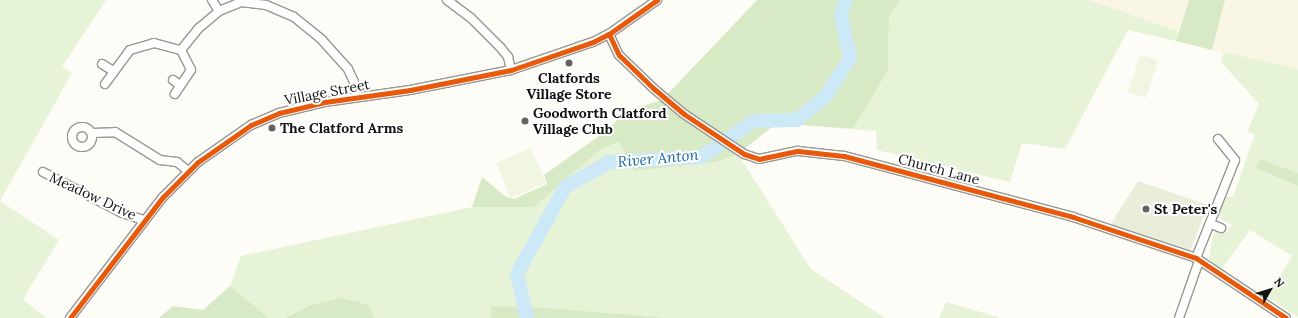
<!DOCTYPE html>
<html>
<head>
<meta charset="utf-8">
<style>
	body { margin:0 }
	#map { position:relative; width:1298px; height:318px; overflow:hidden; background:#fdfcf7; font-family:Lora,serif }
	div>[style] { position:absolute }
	.farmland>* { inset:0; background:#f9f7e4 }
	.green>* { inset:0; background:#e7f3d7 }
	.forest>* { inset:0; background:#d8eac5 }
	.cemetery>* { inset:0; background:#e9eedb }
	.pitch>* { inset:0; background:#f0f6e1; transform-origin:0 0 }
	.river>* { height:14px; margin:-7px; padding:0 7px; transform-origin:7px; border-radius:7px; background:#cde8f7 }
	.roads { filter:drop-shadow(1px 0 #979795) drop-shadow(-1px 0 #979795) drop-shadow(0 1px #979795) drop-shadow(0 -1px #979795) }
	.minor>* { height:8px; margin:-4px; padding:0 4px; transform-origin:4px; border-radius:4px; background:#fffffe }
	.minor>.ring { margin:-4px; padding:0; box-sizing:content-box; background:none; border:8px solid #fffffe; border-radius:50% }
	.cycleway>* { height:5px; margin:-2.5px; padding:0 2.5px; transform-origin:2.5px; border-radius:2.5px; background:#e8590c }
	.dots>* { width:11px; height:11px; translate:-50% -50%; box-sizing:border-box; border:2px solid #fff; border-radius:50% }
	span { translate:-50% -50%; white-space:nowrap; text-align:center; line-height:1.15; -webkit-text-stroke:4px #fff; paint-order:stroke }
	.poi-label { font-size:14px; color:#111; font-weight:700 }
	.left { translate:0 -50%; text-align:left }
	.street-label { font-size:14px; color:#111 }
	.water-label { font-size:15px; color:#1768a6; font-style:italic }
	.north { position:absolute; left:1250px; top:270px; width:40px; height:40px; -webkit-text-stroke:3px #fff; paint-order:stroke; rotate:51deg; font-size:11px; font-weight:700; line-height:16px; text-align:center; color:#111 }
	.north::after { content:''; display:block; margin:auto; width:14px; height:18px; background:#111; clip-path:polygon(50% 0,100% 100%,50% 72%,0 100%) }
</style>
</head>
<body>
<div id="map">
	<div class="farmland">
		<div style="clip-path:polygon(1088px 0,1189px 0,1178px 31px)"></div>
		<div style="clip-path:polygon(1225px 0,1298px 0,1298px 69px,1212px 50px)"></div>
	</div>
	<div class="green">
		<div style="clip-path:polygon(0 0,106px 0,62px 67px,72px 73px,0 201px,59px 240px,23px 299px,46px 318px,0 318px)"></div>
		<div style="clip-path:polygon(900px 0,1088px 0,1178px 31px,1176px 41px,1128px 30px,1065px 149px,1022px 143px,1010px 182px,877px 150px,876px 131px,853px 129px,888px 69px,889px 17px)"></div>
		<div style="clip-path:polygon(1224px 52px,1298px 69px,1298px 317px,1267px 297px,1292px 256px,1250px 230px,1221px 270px,1209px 259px,1213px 234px,1219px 230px,1226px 233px,1232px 225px,1221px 219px,1218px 214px,1220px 204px,1223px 197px,1233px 197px,1255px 134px,1247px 132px,1259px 104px,1221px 62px)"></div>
		<div style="clip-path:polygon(620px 142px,634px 171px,716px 162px,738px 154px,811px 269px,885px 318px,670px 318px,491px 306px,491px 318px,374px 318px,369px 305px,311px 305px,285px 318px,269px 318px,230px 286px,241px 256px,472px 207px,534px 207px,601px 149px)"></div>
		<div style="clip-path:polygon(946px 302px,998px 317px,998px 318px,939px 318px)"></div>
	</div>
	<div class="forest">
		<div style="clip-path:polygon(757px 0,900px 0,889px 17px,888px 70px,853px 129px,777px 123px,738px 154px,716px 162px,634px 171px,619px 142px,601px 149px,534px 207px,472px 207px,482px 177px,505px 196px,514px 199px,547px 184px,544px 175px,606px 131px,628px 110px,662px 100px)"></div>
		<div style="clip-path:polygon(1189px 0,1225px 0,1212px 50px,1176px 41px)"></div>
		<div style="clip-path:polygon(1259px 159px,1298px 173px,1298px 186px,1256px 168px)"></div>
		<div style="clip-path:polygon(230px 286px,269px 318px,159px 318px,173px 306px,203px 310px)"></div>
		<div style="clip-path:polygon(342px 298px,369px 305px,374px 318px,285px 318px,311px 305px)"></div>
		<div style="clip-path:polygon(491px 306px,544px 308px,670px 318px,491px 318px)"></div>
	</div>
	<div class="cemetery">
		<div style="clip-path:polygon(1138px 181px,1208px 205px,1190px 252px,1110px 225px)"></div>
	</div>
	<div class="pitch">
		<div style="left:1140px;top:55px;width:19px;height:39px;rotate:18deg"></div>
		<div style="left:531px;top:148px;width:38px;height:38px;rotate:67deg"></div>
	</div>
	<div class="river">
		<div style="left:527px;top:318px;width:45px;rotate:-102.8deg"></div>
		<div style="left:517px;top:274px;width:99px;rotate:-61.1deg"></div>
		<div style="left:565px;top:187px;width:51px;rotate:-29.1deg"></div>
		<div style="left:610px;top:162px;width:91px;rotate:-3.1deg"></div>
		<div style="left:701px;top:157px;width:64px;rotate:-34.2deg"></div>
		<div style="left:754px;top:121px;width:43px;rotate:-1.3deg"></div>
		<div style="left:797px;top:120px;width:38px;rotate:-40deg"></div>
		<div style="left:826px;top:96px;width:45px;rotate:-57.7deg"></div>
		<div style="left:850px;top:58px;width:44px;rotate:-101.8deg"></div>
		<div style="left:841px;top:15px;width:16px;rotate:-72deg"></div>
	</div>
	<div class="roads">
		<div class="minor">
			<div style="left:212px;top:0;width:13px;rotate:58deg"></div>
			<div style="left:447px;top:0;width:30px;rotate:37deg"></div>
			<div style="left:471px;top:18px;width:41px;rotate:45deg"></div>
			<div style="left:500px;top:47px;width:13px;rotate:51deg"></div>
			<div style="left:508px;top:57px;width:13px;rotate:77deg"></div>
			<div style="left:609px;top:34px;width:23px;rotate:65deg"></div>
			<div style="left:619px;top:55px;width:47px;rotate:44.1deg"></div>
			<div style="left:653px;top:88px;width:40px;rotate:40deg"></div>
			<div style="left:684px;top:114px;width:72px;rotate:33.7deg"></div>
			<div style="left:744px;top:154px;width:16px;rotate:18deg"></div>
			<div style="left:759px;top:159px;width:40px;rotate:-12deg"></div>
			<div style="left:798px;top:151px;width:46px;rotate:6.2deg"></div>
			<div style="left:844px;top:156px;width:237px;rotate:14.9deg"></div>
			<div style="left:1073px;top:217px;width:130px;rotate:18.4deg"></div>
			<div style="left:1196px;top:258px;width:108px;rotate:33.7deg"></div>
			<div style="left:181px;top:50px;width:28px;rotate:-51deg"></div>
			<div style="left:199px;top:28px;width:26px;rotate:-40deg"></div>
			<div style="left:219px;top:11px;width:24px;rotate:-22deg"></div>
			<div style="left:241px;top:2px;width:25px;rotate:7deg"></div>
			<div style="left:266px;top:5px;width:30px;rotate:23deg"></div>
			<div style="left:294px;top:17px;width:36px;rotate:39deg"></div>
			<div style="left:322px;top:40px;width:39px;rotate:48deg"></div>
			<div style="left:348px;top:69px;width:14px;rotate:65deg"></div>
			<div style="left:354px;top:82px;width:14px;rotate:82deg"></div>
			<div style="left:102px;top:64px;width:13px;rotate:32deg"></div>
			<div style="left:173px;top:80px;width:9px;rotate:36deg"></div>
			<div style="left:105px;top:84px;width:42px;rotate:-53.7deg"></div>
			<div style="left:130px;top:50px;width:25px;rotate:-16deg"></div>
			<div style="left:154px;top:43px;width:28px;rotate:15deg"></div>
			<div style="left:181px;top:50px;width:22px;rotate:63deg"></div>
			<div style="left:191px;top:70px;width:29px;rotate:124deg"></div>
			<div class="ring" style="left:72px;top:127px;width:12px;height:12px"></div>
			<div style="left:92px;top:133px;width:23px;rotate:-2deg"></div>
			<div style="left:115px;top:132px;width:53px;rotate:31.9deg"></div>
			<div style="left:160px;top:160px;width:17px;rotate:7deg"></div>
			<div style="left:177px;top:162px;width:14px;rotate:39deg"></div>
			<div style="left:43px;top:172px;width:89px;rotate:27.4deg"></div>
			<div style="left:122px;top:213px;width:23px;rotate:18deg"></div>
			<div style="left:1211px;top:224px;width:11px;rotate:22deg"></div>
			<div style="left:1196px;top:258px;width:105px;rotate:-68.3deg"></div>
			<div style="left:1235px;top:160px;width:27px;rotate:-129deg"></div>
			<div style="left:70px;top:318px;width:153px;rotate:-52.5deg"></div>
			<div style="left:163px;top:197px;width:49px;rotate:-45deg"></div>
			<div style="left:198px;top:162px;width:65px;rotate:-34.9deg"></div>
			<div style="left:251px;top:125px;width:30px;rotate:-23deg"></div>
			<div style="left:279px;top:113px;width:47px;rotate:-13.4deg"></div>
			<div style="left:325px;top:102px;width:86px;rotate:-8deg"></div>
			<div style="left:410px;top:90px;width:103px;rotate:-11.2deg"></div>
			<div style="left:511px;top:70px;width:87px;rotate:-18.9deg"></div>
			<div style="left:593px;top:42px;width:18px;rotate:-27deg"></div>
			<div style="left:609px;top:34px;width:59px;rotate:-35.3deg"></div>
			<div style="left:1179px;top:318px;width:60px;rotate:-70.7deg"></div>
		</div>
	</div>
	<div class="cycleway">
		<div style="left:609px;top:34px;width:23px;rotate:65deg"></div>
		<div style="left:619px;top:55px;width:47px;rotate:44.1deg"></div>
		<div style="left:653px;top:88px;width:40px;rotate:40deg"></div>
		<div style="left:684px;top:114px;width:72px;rotate:33.7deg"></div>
		<div style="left:744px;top:154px;width:16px;rotate:18deg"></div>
		<div style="left:759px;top:159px;width:40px;rotate:-12deg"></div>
		<div style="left:798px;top:151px;width:46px;rotate:6.2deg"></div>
		<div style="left:844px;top:156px;width:237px;rotate:14.9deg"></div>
		<div style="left:1073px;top:217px;width:130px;rotate:18.4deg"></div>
		<div style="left:1196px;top:258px;width:108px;rotate:33.7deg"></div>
		<div style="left:70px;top:318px;width:153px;rotate:-52.5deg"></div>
		<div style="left:163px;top:197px;width:49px;rotate:-45deg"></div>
		<div style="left:198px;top:162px;width:65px;rotate:-34.9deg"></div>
		<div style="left:251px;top:125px;width:30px;rotate:-23deg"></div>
		<div style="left:279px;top:113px;width:47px;rotate:-13.4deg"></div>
		<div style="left:325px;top:102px;width:86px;rotate:-8deg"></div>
		<div style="left:410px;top:90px;width:103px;rotate:-11.2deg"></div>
		<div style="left:511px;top:70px;width:87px;rotate:-18.9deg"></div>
		<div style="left:593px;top:42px;width:18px;rotate:-27deg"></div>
		<div style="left:609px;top:34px;width:59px;rotate:-35.3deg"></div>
	</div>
	<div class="dots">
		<div style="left:569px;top:63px;background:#646362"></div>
		<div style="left:525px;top:121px;background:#646362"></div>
		<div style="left:272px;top:128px;background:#646362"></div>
		<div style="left:1146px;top:209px;background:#646362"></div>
	</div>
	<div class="poi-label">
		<span style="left:569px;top:86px">Clatfords<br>Village Store</span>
		<span class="left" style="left:533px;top:121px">Goodworth Clatford<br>Village Club</span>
		<span class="left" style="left:280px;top:128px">The Clatford Arms</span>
		<span class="left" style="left:1154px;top:209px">St Peter's</span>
	</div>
	<div class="street-label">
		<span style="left:327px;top:92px;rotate:-11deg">Village Street</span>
		<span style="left:939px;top:169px;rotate:15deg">Church Lane</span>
		<span style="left:93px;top:196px;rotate:25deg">Meadow Drive</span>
	</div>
	<div class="water-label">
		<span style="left:658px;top:158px;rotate:-5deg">River Anton</span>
	</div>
	<div class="north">N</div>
</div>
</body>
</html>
